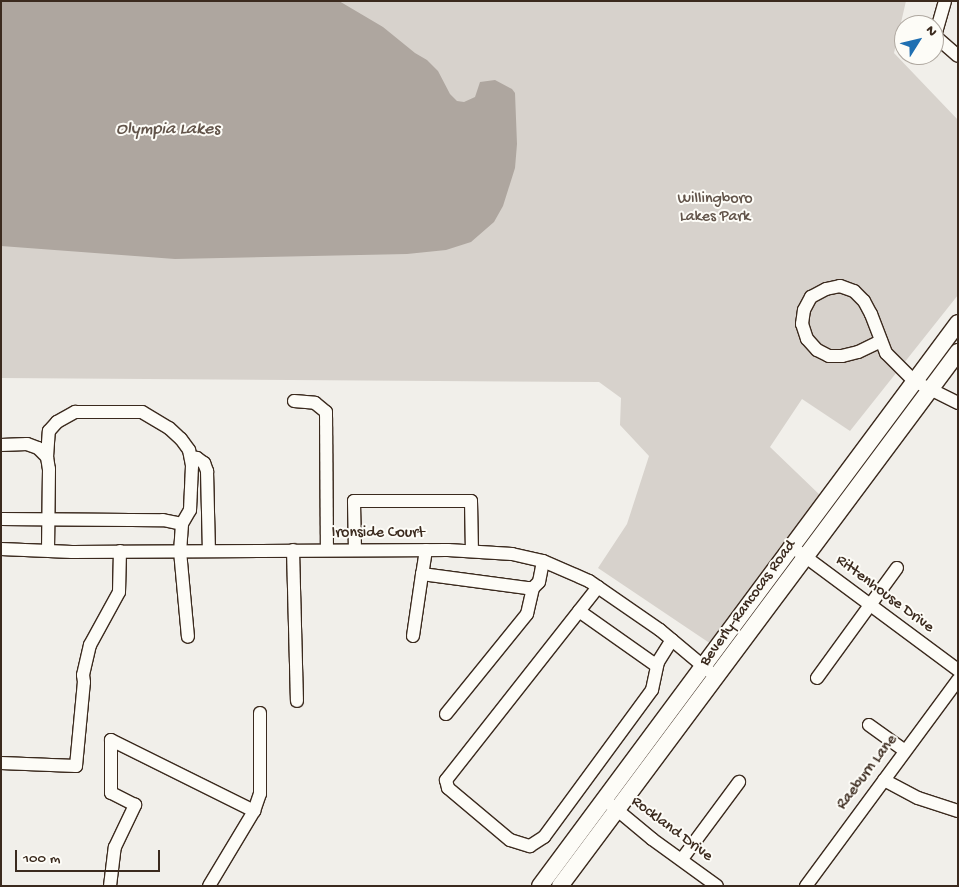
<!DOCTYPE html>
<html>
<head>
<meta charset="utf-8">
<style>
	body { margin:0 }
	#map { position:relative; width:959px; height:887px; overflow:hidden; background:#f1efea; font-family:"Gochi Hand",sans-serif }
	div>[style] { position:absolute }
	.green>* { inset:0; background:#d7d2cc }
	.water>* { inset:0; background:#aea69f }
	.roads { filter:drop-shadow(1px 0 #3b2a1e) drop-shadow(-1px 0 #3b2a1e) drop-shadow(0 1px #3b2a1e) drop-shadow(0 -1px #3b2a1e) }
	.minor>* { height:12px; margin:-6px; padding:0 6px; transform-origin:6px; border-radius:6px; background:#fdfcf7 }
	.major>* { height:16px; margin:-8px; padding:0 8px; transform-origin:8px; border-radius:8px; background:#fdfcf7 }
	span { translate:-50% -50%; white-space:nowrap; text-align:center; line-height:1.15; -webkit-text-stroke:4px #fdfcf7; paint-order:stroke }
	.park-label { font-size:16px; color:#62544a }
	.street-label { font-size:16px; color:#3b2a1e }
	.water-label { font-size:18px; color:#63554b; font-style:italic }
	.frame { position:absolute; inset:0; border:2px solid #3b2a1e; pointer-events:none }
	.north { position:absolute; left:894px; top:15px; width:50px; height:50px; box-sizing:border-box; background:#fdfcf7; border:1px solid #afa8a0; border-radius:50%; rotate:54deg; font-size:14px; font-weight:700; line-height:20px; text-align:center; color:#3b2a1e }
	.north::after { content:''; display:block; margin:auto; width:18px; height:22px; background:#1f6fb2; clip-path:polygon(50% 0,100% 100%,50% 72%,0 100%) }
	.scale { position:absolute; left:15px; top:850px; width:145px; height:22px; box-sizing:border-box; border:2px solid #3b2a1e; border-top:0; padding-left:6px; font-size:15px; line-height:18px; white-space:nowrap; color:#3b2a1e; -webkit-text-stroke:4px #fdfcf7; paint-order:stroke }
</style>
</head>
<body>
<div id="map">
	<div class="green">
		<div style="clip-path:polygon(1px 1px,906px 1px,894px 53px,958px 120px,958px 295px,850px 431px,802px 399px,770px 447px,822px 497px,711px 644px,598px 568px,627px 524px,649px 456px,620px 425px,621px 398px,599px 382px,1px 378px)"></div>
	</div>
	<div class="water">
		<div style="clip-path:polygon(1px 1px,339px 1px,383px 27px,415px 53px,427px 60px,438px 71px,450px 94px,457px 101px,464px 102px,475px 97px,480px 82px,495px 80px,512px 89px,515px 93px,517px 144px,515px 168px,503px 206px,494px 222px,471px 242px,446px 250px,407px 254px,175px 259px,1px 246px)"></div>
	</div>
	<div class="roads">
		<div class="minor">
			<div style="left:945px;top:1px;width:36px;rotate:106deg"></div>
			<div style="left:935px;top:36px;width:30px;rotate:41deg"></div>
			<div style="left:881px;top:341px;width:25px;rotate:154deg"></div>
			<div style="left:858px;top:352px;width:16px;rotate:166deg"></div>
			<div style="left:842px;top:356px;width:13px;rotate:180deg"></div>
			<div style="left:829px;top:356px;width:13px;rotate:-153deg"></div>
			<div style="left:817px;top:350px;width:15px;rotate:-132deg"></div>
			<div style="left:807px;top:339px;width:16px;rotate:-108deg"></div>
			<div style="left:802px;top:324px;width:14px;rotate:-82deg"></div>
			<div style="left:804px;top:310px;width:15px;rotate:-62deg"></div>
			<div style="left:811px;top:297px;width:17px;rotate:-28deg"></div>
			<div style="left:826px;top:289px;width:14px;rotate:-12deg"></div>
			<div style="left:840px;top:286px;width:15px;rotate:20deg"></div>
			<div style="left:854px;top:291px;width:14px;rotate:45deg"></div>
			<div style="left:864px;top:301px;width:15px;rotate:62deg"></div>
			<div style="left:871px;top:314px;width:42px;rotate:69deg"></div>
			<div style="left:886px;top:353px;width:40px;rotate:45deg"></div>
			<div style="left:914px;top:381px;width:49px;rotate:26.6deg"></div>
			<div style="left:294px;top:401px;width:21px;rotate:5deg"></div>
			<div style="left:315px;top:403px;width:14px;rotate:39deg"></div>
			<div style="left:326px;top:412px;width:138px;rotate:89.6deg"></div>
			<div style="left:1px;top:445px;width:26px;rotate:-2deg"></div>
			<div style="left:27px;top:444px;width:12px;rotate:20deg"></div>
			<div style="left:38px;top:448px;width:13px;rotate:45deg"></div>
			<div style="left:47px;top:457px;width:12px;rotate:81deg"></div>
			<div style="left:49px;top:469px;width:81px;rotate:90.7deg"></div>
			<div style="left:47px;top:457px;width:26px;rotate:-86deg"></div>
			<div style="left:49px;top:431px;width:12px;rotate:-48deg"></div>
			<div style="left:57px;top:422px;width:21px;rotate:-29deg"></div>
			<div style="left:75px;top:412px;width:67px"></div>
			<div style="left:142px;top:412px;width:31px;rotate:31deg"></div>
			<div style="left:169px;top:428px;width:16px;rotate:43deg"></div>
			<div style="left:181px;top:439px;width:14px;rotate:54deg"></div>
			<div style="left:189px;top:450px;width:16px;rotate:79deg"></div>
			<div style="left:192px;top:466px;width:44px;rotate:92.6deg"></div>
			<div style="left:190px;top:510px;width:16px;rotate:120deg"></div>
			<div style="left:182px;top:524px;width:27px;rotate:94deg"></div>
			<div style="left:180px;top:551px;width:86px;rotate:84.7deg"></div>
			<div style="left:191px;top:457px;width:6px;rotate:9deg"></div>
			<div style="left:197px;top:458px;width:9px;rotate:36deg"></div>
			<div style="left:204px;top:463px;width:9px;rotate:69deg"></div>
			<div style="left:207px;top:471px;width:80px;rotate:88.6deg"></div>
			<div style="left:1px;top:519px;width:162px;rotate:0.4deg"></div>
			<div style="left:163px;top:520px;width:19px;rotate:12deg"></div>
			<div style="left:1px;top:549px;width:71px;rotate:2.4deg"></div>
			<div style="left:72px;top:552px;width:376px;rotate:-0.3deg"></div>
			<div style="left:448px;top:550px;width:64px;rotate:3.6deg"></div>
			<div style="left:512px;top:554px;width:32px;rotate:13deg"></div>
			<div style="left:543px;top:561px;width:50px;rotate:23.5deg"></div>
			<div style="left:589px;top:581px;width:86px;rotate:34.6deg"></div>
			<div style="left:660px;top:630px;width:64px;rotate:39.9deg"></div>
			<div style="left:293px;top:550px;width:151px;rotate:88.5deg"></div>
			<div style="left:355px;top:550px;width:49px;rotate:-91.2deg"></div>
			<div style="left:354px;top:501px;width:117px"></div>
			<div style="left:471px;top:501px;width:50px;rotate:88.9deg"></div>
			<div style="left:426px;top:550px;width:24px;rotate:99deg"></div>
			<div style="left:422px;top:574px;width:106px;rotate:7.6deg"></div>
			<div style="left:527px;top:588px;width:6px"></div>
			<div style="left:533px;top:588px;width:8px;rotate:-45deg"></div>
			<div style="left:539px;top:582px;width:21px;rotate:-79deg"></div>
			<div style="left:799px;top:552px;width:198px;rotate:36.6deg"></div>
			<div style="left:598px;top:587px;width:246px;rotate:128.2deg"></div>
			<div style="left:446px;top:780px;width:8px;rotate:76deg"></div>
			<div style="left:448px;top:788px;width:81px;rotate:40deg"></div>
			<div style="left:510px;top:840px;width:21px;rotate:17deg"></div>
			<div style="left:530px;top:846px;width:17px;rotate:-33deg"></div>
			<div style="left:544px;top:837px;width:182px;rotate:-53.7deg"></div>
			<div style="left:652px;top:690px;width:29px;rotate:-78deg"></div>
			<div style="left:658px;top:662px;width:26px;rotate:-58deg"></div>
			<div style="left:579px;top:611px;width:95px;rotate:35.2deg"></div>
			<div style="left:413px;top:636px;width:63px;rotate:-81.7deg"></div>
			<div style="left:817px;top:678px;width:136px;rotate:-54deg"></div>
			<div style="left:446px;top:714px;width:129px;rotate:-51deg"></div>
			<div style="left:527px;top:614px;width:27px;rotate:-77deg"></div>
			<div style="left:869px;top:725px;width:44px;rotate:35.8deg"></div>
			<div style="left:1px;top:763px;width:75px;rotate:2.3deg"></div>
			<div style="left:76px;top:766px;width:84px;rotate:-84.6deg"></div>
			<div style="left:84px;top:682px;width:7px;rotate:-98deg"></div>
			<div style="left:83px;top:675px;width:31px;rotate:-77deg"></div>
			<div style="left:90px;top:645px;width:60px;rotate:-61.3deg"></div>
			<div style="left:119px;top:592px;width:41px;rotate:-88.6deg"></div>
			<div style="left:884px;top:780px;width:38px;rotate:28deg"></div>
			<div style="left:918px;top:798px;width:42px;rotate:18deg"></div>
			<div style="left:610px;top:804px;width:55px;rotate:39.8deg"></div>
			<div style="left:652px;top:839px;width:80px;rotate:35.9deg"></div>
			<div style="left:254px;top:811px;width:18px;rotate:-71deg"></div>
			<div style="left:260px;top:794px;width:81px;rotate:-90deg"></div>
			<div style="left:682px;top:859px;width:96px;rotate:-53.5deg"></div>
			<div style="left:110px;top:886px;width:39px;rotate:-83deg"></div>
			<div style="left:115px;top:847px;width:47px;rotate:-64.5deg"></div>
			<div style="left:135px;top:805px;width:27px;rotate:-153deg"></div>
			<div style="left:111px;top:793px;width:53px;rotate:-90deg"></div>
			<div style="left:111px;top:740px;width:160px;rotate:26.4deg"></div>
			<div style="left:254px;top:811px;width:87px;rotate:121deg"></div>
			<div style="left:806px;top:886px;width:256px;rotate:-53.6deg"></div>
		</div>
		<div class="major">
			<div style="left:540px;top:886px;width:701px;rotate:-53.41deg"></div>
			<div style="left:560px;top:886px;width:666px;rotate:-53.3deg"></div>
		</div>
	</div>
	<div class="park-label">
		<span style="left:715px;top:209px">Willingboro<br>Lakes Park</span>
	</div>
	<div class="street-label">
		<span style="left:378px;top:534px">Ironside Court</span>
		<span style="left:884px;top:595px;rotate:37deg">Rittenhouse Drive</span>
		<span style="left:749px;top:604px;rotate:-54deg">Beverly-Rancocas Road</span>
		<span style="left:868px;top:773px;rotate:-53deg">Raeburn Lane</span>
		<span style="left:671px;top:830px;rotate:37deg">Rockland Drive</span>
	</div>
	<div class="water-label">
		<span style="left:168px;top:130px">Olympia Lakes</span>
	</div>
	<div class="frame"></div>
	<div class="north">N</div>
	<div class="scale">100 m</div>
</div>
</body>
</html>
